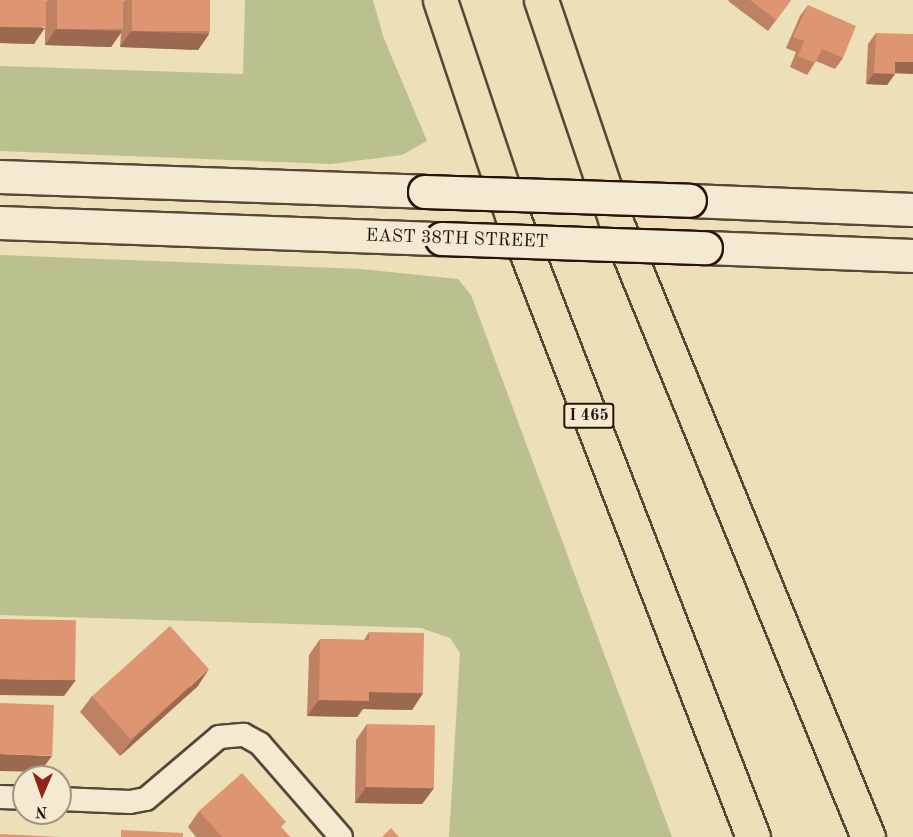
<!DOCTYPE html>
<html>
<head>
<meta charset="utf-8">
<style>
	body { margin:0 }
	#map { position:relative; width:913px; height:837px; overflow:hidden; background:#eddfb8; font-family:"Old Standard TT",serif }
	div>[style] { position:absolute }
	.green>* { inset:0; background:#bac18e }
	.roads { filter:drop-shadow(2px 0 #584636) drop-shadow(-2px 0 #584636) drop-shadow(0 2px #584636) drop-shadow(0 -2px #584636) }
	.minor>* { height:22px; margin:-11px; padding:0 11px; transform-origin:11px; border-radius:11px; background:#f3ead1 }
	.secondary>* { height:32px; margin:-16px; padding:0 16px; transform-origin:16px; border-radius:16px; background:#f3ead1 }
	.motorway>* { height:33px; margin:-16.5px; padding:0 16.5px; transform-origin:16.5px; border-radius:16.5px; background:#eddfb8 }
	.bridges { filter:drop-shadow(2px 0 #27130a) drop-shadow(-2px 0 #27130a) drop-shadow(0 2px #27130a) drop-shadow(0 -2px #27130a) }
	.secondary-bridge>* { height:32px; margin:-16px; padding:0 16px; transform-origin:16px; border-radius:16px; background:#f3ead1 }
	.wall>* { inset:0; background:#be8161 }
	.shaded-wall>* { inset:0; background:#9b694f }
	.building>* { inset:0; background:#dd9671; transform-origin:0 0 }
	span { translate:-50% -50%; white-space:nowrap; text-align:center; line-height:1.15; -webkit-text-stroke:6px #f3ead1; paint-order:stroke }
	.shield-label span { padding:2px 4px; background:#f3ead1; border:2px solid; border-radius:4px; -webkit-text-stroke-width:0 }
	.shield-label { font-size:16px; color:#27130a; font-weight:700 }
	.street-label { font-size:18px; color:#27130a }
	.north { position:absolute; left:12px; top:765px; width:60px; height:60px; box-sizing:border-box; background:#f3ead1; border:2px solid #a19481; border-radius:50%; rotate:182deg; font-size:16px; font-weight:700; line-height:24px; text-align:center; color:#27130a }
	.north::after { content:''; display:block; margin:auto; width:21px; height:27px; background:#8f2418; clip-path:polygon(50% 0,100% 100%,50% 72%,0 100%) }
</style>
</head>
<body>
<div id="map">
	<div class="green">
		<div style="clip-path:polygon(245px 0,373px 0,383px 36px,427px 141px,402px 155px,331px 164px,0 151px,0 66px,243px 74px)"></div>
		<div style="clip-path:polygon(0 255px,361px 269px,458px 279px,471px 295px,672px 837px,449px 837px,460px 653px,450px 638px,421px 628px,0 615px)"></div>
	</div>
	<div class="roads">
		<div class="minor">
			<div style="left:0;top:797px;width:24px;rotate:2deg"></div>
			<div style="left:60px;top:799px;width:70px;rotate:2.5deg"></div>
			<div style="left:130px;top:802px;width:16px;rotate:-11deg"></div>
			<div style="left:146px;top:799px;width:96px;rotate:-40.3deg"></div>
			<div style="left:219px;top:737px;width:25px;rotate:-5deg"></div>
			<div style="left:244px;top:735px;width:18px;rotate:29deg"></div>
			<div style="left:260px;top:744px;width:123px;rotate:48.9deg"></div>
		</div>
		<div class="secondary">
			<div style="left:0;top:177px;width:425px;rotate:2deg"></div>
			<div style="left:690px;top:201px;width:223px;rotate:2.3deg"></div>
			<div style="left:0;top:223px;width:442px;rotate:2.1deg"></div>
			<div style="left:706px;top:248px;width:207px;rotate:2.2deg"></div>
		</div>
		<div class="motorway">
			<div style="left:440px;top:0;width:227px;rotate:71.5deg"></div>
			<div style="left:512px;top:215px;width:667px;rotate:68.82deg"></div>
			<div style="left:541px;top:0;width:234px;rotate:71.3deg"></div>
			<div style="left:616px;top:222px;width:665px;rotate:67.72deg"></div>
		</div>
	</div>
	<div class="bridges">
		<div class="secondary-bridge">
			<div style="left:425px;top:192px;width:265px;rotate:1.9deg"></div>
			<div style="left:442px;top:239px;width:264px;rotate:2deg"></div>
		</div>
	</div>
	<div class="wall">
		<div style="clip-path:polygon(0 0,46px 2px,47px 0,123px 0,123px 2px,124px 0,210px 0,209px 34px,198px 50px,120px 47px,121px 33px,111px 47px,45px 45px,45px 22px,34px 44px,0 43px)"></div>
		<div style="clip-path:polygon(729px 0,791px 0,768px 31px,728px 1px)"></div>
		<div style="clip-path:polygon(808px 5px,843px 58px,835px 69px,816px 61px,807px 75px,790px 67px,796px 52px,786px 48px,800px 16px)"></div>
		<div style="clip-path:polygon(876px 33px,895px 73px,887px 85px,866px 84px,868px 44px)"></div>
		<div style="clip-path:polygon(369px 632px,423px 693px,412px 710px,363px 709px,357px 717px,307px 716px,309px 655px,320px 639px,364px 640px)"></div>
		<div style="clip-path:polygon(198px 686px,120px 756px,80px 712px,92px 696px)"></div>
		<div style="clip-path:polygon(367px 724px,434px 788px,422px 804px,355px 803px,356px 740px)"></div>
		<div style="clip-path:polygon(199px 811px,282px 828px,290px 837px,196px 837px,188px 827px)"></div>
	</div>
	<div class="shaded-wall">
		<div style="clip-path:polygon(0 27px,45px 28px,34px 44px,0 43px)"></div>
		<div style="clip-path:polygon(56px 29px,122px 31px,111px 47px,45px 45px)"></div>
		<div style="clip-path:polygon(131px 31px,209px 34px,198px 50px,120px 47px)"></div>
		<div style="clip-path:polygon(895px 62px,913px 62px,913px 74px,887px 73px)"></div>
		<div style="clip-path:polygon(874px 73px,895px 74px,887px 85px,866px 84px)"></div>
		<div style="clip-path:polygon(209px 669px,198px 686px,120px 756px,132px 740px)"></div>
		<div style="clip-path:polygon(0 679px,76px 680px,64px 696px,0 695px)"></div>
		<div style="clip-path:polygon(369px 692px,423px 693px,412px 710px,363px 709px,357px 717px,307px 716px,319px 700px)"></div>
		<div style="clip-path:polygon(0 754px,52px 756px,40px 772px,0 771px)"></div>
		<div style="clip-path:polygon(366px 787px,434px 788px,422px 804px,355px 803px)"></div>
	</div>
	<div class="building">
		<div style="left:0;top:0;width:46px;height:27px"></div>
		<div style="left:57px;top:0;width:66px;height:29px"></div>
		<div style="left:132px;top:0;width:78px;height:31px"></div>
		<div style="clip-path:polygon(750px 0,791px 0,776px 20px)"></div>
		<div style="clip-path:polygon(808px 5px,856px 26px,843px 58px,822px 49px,815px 63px,798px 56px,804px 41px,793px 37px)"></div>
		<div style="clip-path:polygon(876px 33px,913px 34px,913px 62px,895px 62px,895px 74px,874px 73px)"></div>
		<div style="left:0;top:619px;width:76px;height:60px;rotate:1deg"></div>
		<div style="left:170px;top:626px;width:58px;height:105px;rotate:48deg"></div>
		<div style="clip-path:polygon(369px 632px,424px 633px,423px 693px,369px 692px,369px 701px,319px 700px,320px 639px,369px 640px)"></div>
		<div style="left:0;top:703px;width:54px;height:51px;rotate:2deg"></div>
		<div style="left:367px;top:724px;width:68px;height:63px;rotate:1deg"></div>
		<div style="clip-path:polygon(242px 773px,286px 822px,281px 827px,290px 837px,222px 837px,199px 811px)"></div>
		<div style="clip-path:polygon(391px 828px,399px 837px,382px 837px)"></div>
		<div style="clip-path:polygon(121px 830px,183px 833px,183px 837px,121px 837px)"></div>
		<div style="clip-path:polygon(0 834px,61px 837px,0 837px)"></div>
	</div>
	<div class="shield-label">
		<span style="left:589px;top:416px">I 465</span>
	</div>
	<div class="street-label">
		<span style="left:457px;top:239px;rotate:2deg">EAST 38TH STREET</span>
	</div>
	<div class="north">N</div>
</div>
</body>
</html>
